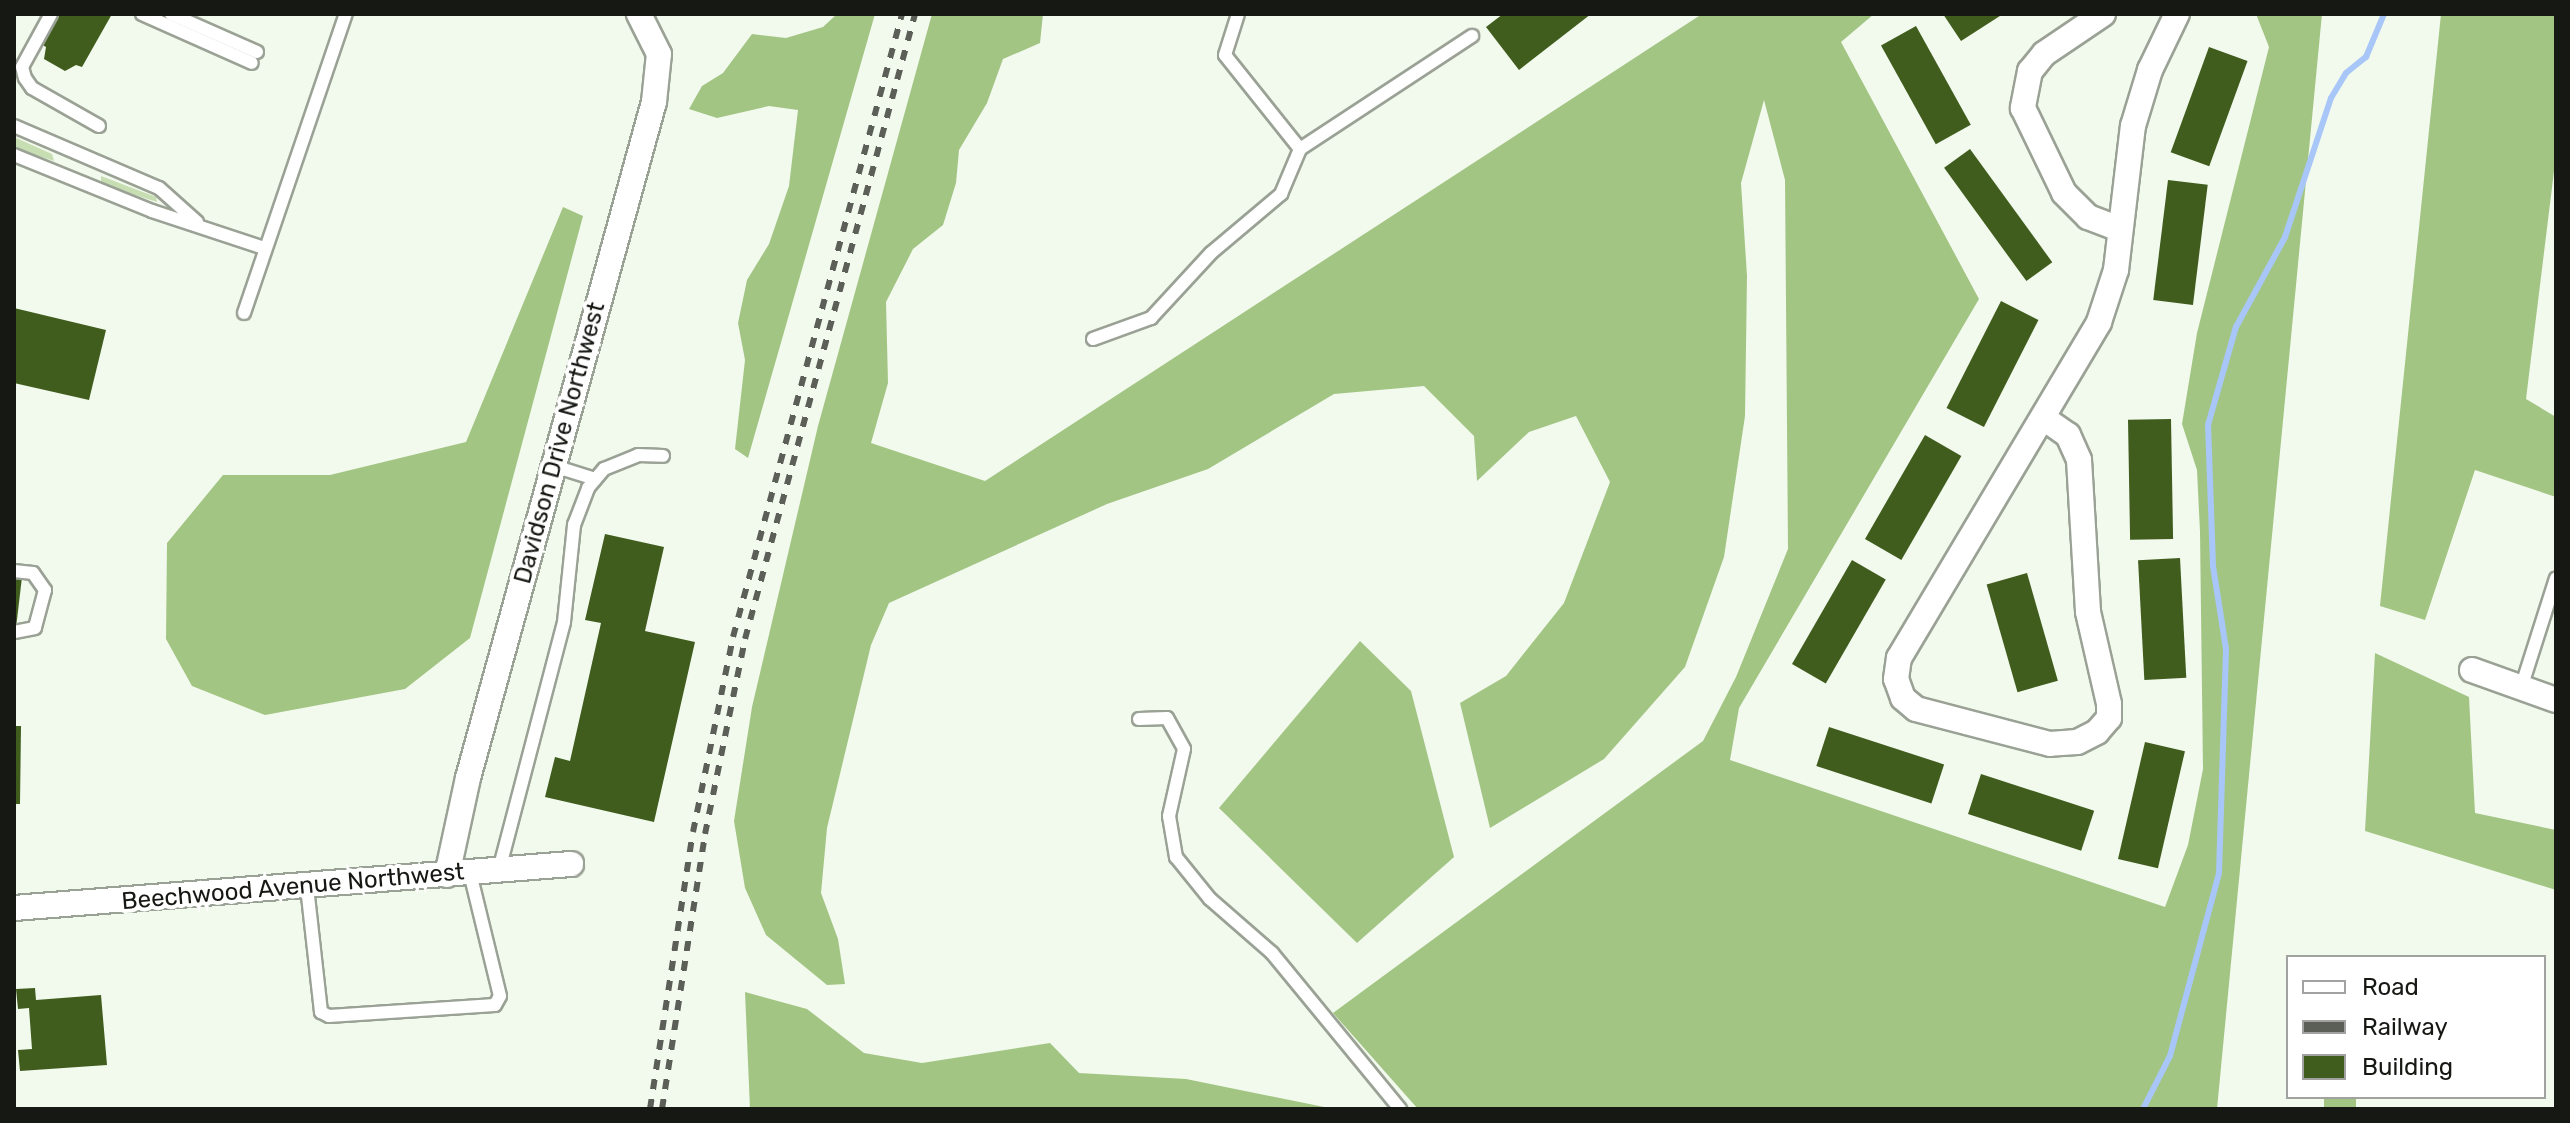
<!DOCTYPE html>
<html>
<head>
<meta charset="utf-8">
<style>
	body { margin:0 }
	#map { position:relative; width:2570px; height:1123px; overflow:hidden; background:#f2f9ed; font-family:Rubik,sans-serif }
	div>[style] { position:absolute }
	.green>* { inset:0; background:#c7deb3 }
	.forest>* { inset:0; background:#a3c584; transform-origin:0 0 }
	.stream>* { height:6px; margin:-3px; padding:0 3px; transform-origin:3px; border-radius:3px; background:#a8c7f8 }
	.building>* { inset:0; background:#405d1e; transform-origin:0 0 }
	.roads { filter:drop-shadow(2px 0 #9aa195) drop-shadow(-2px 0 #9aa195) drop-shadow(0 2px #9aa195) drop-shadow(0 -2px #9aa195) }
	.lane>* { height:12px; margin:-6px; padding:0 6px; transform-origin:6px; border-radius:6px; background:#fff }
	.street>* { height:24px; margin:-12px; padding:0 12px; transform-origin:12px; border-radius:12px; background:#fff }
	.rail>* { height:6px; margin-top:-3px; transform-origin:0; background:repeating-linear-gradient(90deg,#5b5f58 0 10px,transparent 0 20px) }
	span { translate:-50% -50%; white-space:nowrap; text-align:center; line-height:1.15; -webkit-text-stroke:8px #fff; paint-order:stroke }
	.street-label { font-size:24px; color:#161814 }
	.frame { position:absolute; inset:0; border:16px solid #161814; pointer-events:none }
	.legend { position:absolute; left:2286px; top:955px; width:260px; height:144px; box-sizing:border-box; background:#fff; border:2px solid #a2a3a1; margin:0; padding:10px 14px; list-style:none; font-size:24px; color:#161814 }
	.legend li { display:flex; align-items:center; gap:16px; height:40px }
	.legend b { width:40px; border:2px solid #a2a3a1 }
</style>
</head>
<body>
<div id="map">
	<div class="green">
		<div style="clip-path:polygon(14px 137px,52px 154px,54px 161px,14px 148px)"></div>
		<div style="clip-path:polygon(101px 176px,156px 197px,157px 202px,101px 184px)"></div>
	</div>
	<div class="forest">
		<div style="clip-path:polygon(837px 14px,875px 14px,748px 458px,735px 449px,745px 360px,738px 323px,747px 280px,769px 244px,789px 186px,798px 110px,769px 106px,717px 118px,689px 109px,702px 86px,723px 73px,752px 34px,786px 38px,823px 27px)"></div>
		<div style="clip-path:polygon(932px 14px,1043px 14px,1040px 43px,1003px 59px,987px 103px,959px 150px,956px 183px,943px 225px,913px 249px,886px 302px,888px 383px,871px 443px,985px 481px,1702px 14px,1874px 14px,1841px 42px,1979px 299px,1739px 708px,1730px 760px,2165px 907px,2188px 845px,2203px 769px,2200px 532px,2197px 470px,2182px 424px,2197px 333px,2269px 47px,2256px 14px,2322px 14px,2217px 1109px,1418px 1109px,1333px 1013px,1703px 741px,1736px 677px,1788px 549px,1785px 180px,1764px 100px,1741px 183px,1747px 276px,1745px 416px,1724px 557px,1685px 667px,1604px 759px,1490px 828px,1460px 703px,1506px 676px,1564px 603px,1610px 482px,1576px 416px,1529px 432px,1477px 481px,1474px 436px,1424px 386px,1334px 394px,1208px 469px,1107px 504px,889px 603px,871px 645px,827px 828px,821px 893px,838px 939px,845px 984px,827px 985px,766px 935px,745px 888px,734px 821px,752px 707px,818px 426px)"></div>
		<div style="clip-path:polygon(2441px 14px,2556px 14px,2556px 155px,2526px 399px,2556px 417px,2556px 497px,2475px 470px,2425px 620px,2380px 606px)"></div>
		<div style="clip-path:polygon(563px 207px,583px 216px,470px 638px,405px 689px,265px 715px,192px 686px,166px 639px,167px 543px,223px 475px,330px 475px,466px 442px)"></div>
		<div style="clip-path:polygon(1360px 641px,1411px 691px,1454px 857px,1357px 943px,1219px 808px)"></div>
		<div style="clip-path:polygon(2375px 653px,2469px 697px,2475px 813px,2556px 830px,2556px 890px,2365px 831px)"></div>
		<div style="clip-path:polygon(745px 992px,807px 1009px,864px 1053px,922px 1063px,1050px 1043px,1079px 1073px,1186px 1079px,1334px 1109px,750px 1109px)"></div>
		<div style="left:2324px;top:1097px;width:32px;height:12px"></div>
	</div>
	<div class="stream">
		<div style="left:2143px;top:1109px;width:59px;rotate:-63deg"></div>
		<div style="left:2170px;top:1056px;width:189px;rotate:-75deg"></div>
		<div style="left:2219px;top:873px;width:224px;rotate:-88.2deg"></div>
		<div style="left:2226px;top:649px;width:84px;rotate:-98.9deg"></div>
		<div style="left:2213px;top:566px;width:141px;rotate:-92deg"></div>
		<div style="left:2208px;top:425px;width:102px;rotate:-74.1deg"></div>
		<div style="left:2236px;top:327px;width:102px;rotate:-61.4deg"></div>
		<div style="left:2285px;top:237px;width:146px;rotate:-71.7deg"></div>
		<div style="left:2331px;top:98px;width:29px;rotate:-59deg"></div>
		<div style="left:2346px;top:73px;width:26px;rotate:-39deg"></div>
		<div style="left:2366px;top:57px;width:47px;rotate:-67.3deg"></div>
	</div>
	<div class="building">
		<div style="clip-path:polygon(58px 14px,112px 14px,82px 67px,76px 65px,65px 71px,44px 59px,46px 47px,41px 44px)"></div>
		<div style="clip-path:polygon(1503px 14px,1591px 14px,1519px 70px,1486px 27px)"></div>
		<div style="clip-path:polygon(1943px 14px,2003px 14px,1961px 41px)"></div>
		<div style="left:1916px;top:26px;width:113px;height:40px;rotate:61deg"></div>
		<div style="left:2209px;top:47px;width:41px;height:112px;rotate:20deg"></div>
		<div style="left:1970px;top:149px;width:140px;height:32px;rotate:54deg"></div>
		<div style="left:2168px;top:180px;width:40px;height:121px;rotate:7deg"></div>
		<div style="left:2001px;top:301px;width:42px;height:120px;rotate:27deg"></div>
		<div style="clip-path:polygon(14px 308px,106px 330px,89px 400px,14px 383px)"></div>
		<div style="left:2171px;top:419px;width:120px;height:43px;rotate:89deg"></div>
		<div style="left:1925px;top:435px;width:42px;height:120px;rotate:30deg"></div>
		<div style="clip-path:polygon(605px 534px,664px 547px,645px 631px,695px 642px,654px 822px,545px 797px,555px 757px,570px 761px,601px 623px,585px 620px)"></div>
		<div style="left:2180px;top:558px;width:120px;height:42px;rotate:87deg"></div>
		<div style="left:1852px;top:560px;width:39px;height:120px;rotate:30deg"></div>
		<div style="left:2027px;top:573px;width:112px;height:42px;rotate:74deg"></div>
		<div style="clip-path:polygon(14px 576px,22px 577px,16px 628px,14px 628px)"></div>
		<div style="clip-path:polygon(14px 726px,21px 726px,20px 804px,14px 804px)"></div>
		<div style="left:1829px;top:727px;width:121px;height:41px;rotate:18deg"></div>
		<div style="left:2145px;top:742px;width:41px;height:120px;rotate:13deg"></div>
		<div style="left:1981px;top:774px;width:119px;height:42px;rotate:18deg"></div>
		<div style="clip-path:polygon(35px 988px,36px 1000px,101px 995px,107px 1065px,20px 1071px,18px 1050px,32px 1049px,29px 1008px,18px 1009px,16px 989px)"></div>
	</div>
	<div class="roads">
		<div class="lane">
			<div style="left:51px;top:14px;width:60px;rotate:118.7deg"></div>
			<div style="left:22px;top:67px;width:11px;rotate:75deg"></div>
			<div style="left:25px;top:78px;width:12px;rotate:55deg"></div>
			<div style="left:32px;top:88px;width:77px;rotate:29.6deg"></div>
			<div style="left:142px;top:14px;width:120px;rotate:24deg"></div>
			<div style="left:171px;top:14px;width:94px;rotate:23.8deg"></div>
			<div style="left:14px;top:126px;width:158px;rotate:23.2deg"></div>
			<div style="left:159px;top:188px;width:51px;rotate:41.8deg"></div>
			<div style="left:1300px;top:149px;width:206px;rotate:-33.3deg"></div>
			<div style="left:14px;top:155px;width:149px;rotate:22.1deg"></div>
			<div style="left:152px;top:211px;width:118px;rotate:18.3deg"></div>
			<div style="left:244px;top:313px;width:316px;rotate:-71.2deg"></div>
			<div style="left:1093px;top:339px;width:62px;rotate:-19.9deg"></div>
			<div style="left:1151px;top:318px;width:88px;rotate:-47.3deg"></div>
			<div style="left:1211px;top:253px;width:92px;rotate:-40.1deg"></div>
			<div style="left:1281px;top:194px;width:49px;rotate:-67.1deg"></div>
			<div style="left:1300px;top:149px;width:120px;rotate:-128.6deg"></div>
			<div style="left:1225px;top:55px;width:43px;rotate:-72.4deg"></div>
			<div style="left:554px;top:466px;width:43px;rotate:17.6deg"></div>
			<div style="left:14px;top:571px;width:19px;rotate:6deg"></div>
			<div style="left:33px;top:573px;width:21px;rotate:55deg"></div>
			<div style="left:45px;top:590px;width:39px;rotate:105deg"></div>
			<div style="left:35px;top:628px;width:21px;rotate:169deg"></div>
			<div style="left:2521px;top:688px;width:115px;rotate:-72.3deg"></div>
			<div style="left:1139px;top:719px;width:28px;rotate:-2deg"></div>
			<div style="left:1167px;top:718px;width:35px;rotate:61deg"></div>
			<div style="left:1184px;top:749px;width:69px;rotate:102.6deg"></div>
			<div style="left:1169px;top:816px;width:42px;rotate:80.3deg"></div>
			<div style="left:1176px;top:857px;width:54px;rotate:51deg"></div>
			<div style="left:1210px;top:899px;width:82px;rotate:41.1deg"></div>
			<div style="left:1272px;top:953px;width:202px;rotate:50.6deg"></div>
			<div style="left:499px;top:870px;width:256px;rotate:-75.3deg"></div>
			<div style="left:564px;top:622px;width:98px;rotate:-84.1deg"></div>
			<div style="left:574px;top:525px;width:40px;rotate:-69deg"></div>
			<div style="left:588px;top:488px;width:25px;rotate:-50deg"></div>
			<div style="left:604px;top:469px;width:37px;rotate:-22deg"></div>
			<div style="left:638px;top:455px;width:25px;rotate:2deg"></div>
			<div style="left:307px;top:887px;width:126px;rotate:83.6deg"></div>
			<div style="left:321px;top:1012px;width:9px;rotate:27deg"></div>
			<div style="left:329px;top:1016px;width:166px;rotate:-3.8deg"></div>
			<div style="left:495px;top:1005px;width:10px;rotate:-61deg"></div>
			<div style="left:500px;top:996px;width:127px;rotate:-103.7deg"></div>
		</div>
		<div class="street">
			<div style="left:2103px;top:14px;width:71px;rotate:145.9deg"></div>
			<div style="left:2044px;top:54px;width:22px;rotate:129deg"></div>
			<div style="left:2030px;top:71px;width:38px;rotate:101deg"></div>
			<div style="left:2023px;top:108px;width:94px;rotate:64.2deg"></div>
			<div style="left:2064px;top:193px;width:34px;rotate:45deg"></div>
			<div style="left:2088px;top:217px;width:33px;rotate:21deg"></div>
			<div style="left:2045px;top:419px;width:28px;rotate:35deg"></div>
			<div style="left:2068px;top:435px;width:27px;rotate:66deg"></div>
			<div style="left:2079px;top:460px;width:152px;rotate:86.6deg"></div>
			<div style="left:2088px;top:612px;width:94px;rotate:77.1deg"></div>
			<div style="left:2109px;top:704px;width:14px;rotate:90deg"></div>
			<div style="left:2109px;top:718px;width:18px;rotate:131deg"></div>
			<div style="left:2097px;top:732px;width:22px;rotate:153deg"></div>
			<div style="left:2077px;top:742px;width:27px;rotate:176deg"></div>
			<div style="left:2050px;top:744px;width:138px;rotate:-165.4deg"></div>
			<div style="left:1916px;top:709px;width:17px;rotate:-140deg"></div>
			<div style="left:1903px;top:698px;width:20px;rotate:-110deg"></div>
			<div style="left:1896px;top:679px;width:21px;rotate:-82deg"></div>
			<div style="left:1899px;top:658px;width:391px;rotate:-59.2deg"></div>
			<div style="left:2099px;top:322px;width:55px;rotate:-71.9deg"></div>
			<div style="left:2116px;top:270px;width:145px;rotate:-83.3deg"></div>
			<div style="left:2133px;top:126px;width:59px;rotate:-73.1deg"></div>
			<div style="left:2150px;top:70px;width:62px;rotate:-64.3deg"></div>
			<div style="left:2472px;top:670px;width:89px;rotate:19.7deg"></div>
			<div style="left:447px;top:875px;width:99px;rotate:-77.8deg"></div>
			<div style="left:468px;top:778px;width:701px;rotate:-74.62deg"></div>
			<div style="left:654px;top:102px;width:48px;rotate:-84.1deg"></div>
			<div style="left:659px;top:54px;width:45px;rotate:-116.6deg"></div>
			<div style="left:14px;top:908px;width:559px;rotate:-4.52deg"></div>
		</div>
	</div>
	<div class="rail">
		<div style="left:650px;top:1109px;width:280px;rotate:-81.2deg"></div>
		<div style="left:693px;top:832px;width:199px;rotate:-78.4deg"></div>
		<div style="left:733px;top:637px;width:646px;rotate:-74.82deg"></div>
		<div style="left:662px;top:1109px;width:278px;rotate:-81.1deg"></div>
		<div style="left:705px;top:834px;width:199px;rotate:-78.4deg"></div>
		<div style="left:745px;top:639px;width:648px;rotate:-74.78deg"></div>
	</div>
	<div class="street-label">
		<span style="left:560px;top:443px;rotate:-75deg">Davidson Drive Northwest</span>
		<span style="left:293px;top:887px;rotate:-5deg">Beechwood Avenue Northwest</span>
	</div>
	<div class="frame"></div>
	<ul class="legend">
	<li><b style="height:10px;background:#fff"></b>Road</li>
	<li><b style="height:10px;background:#5b5f58"></b>Railway</li>
	<li><b style="height:22px;background:#405d1e"></b>Building</li>
	</ul>
</div>
</body>
</html>
